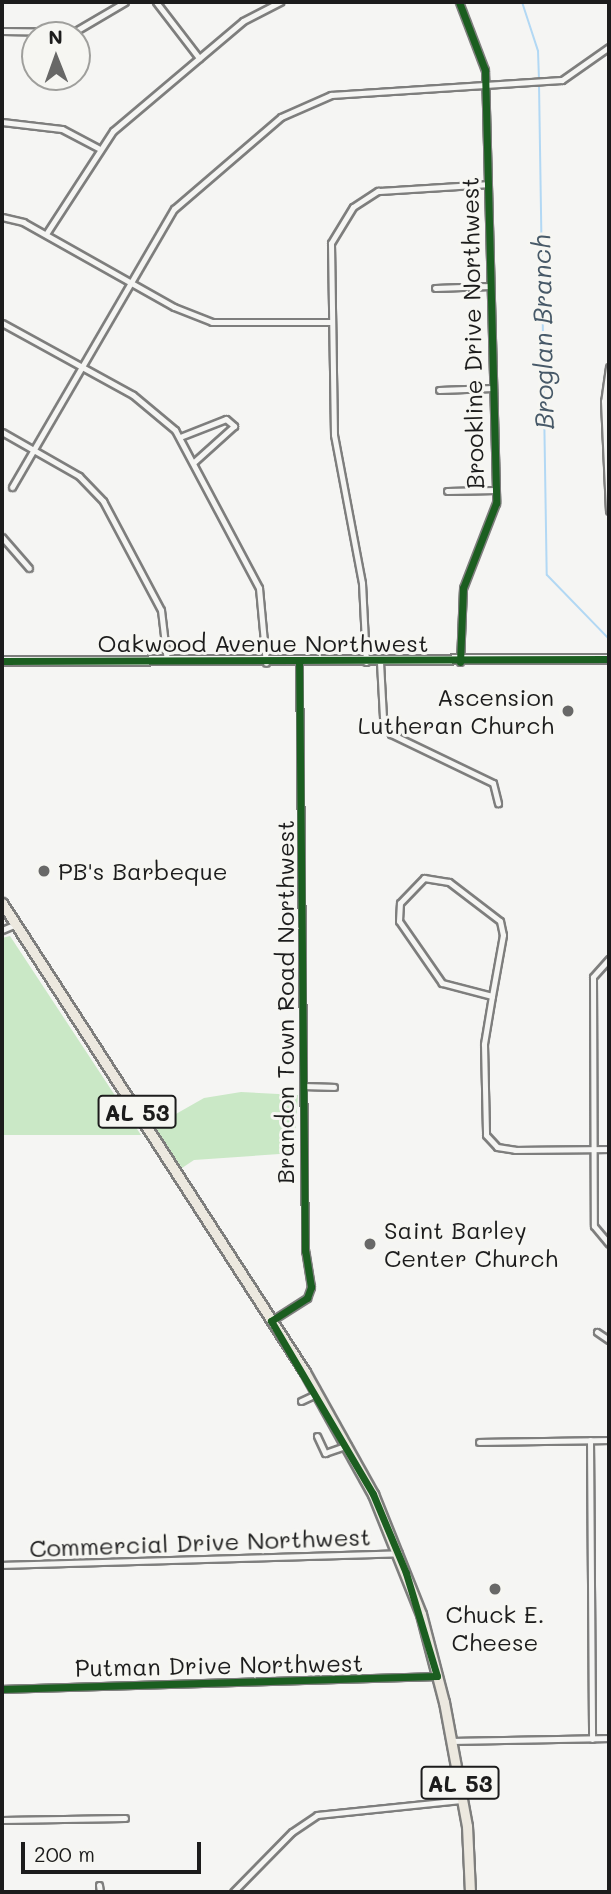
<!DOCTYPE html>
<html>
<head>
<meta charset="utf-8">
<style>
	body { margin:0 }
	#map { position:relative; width:611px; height:1894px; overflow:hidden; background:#f5f5f3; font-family:Mali,sans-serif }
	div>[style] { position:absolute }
	.green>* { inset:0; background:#cae8c6 }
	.stream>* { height:2px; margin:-1px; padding:0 1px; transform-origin:1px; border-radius:1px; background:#b2d8f4 }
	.roads { filter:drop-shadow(2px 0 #7e7e7d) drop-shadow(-2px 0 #7e7e7d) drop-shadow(0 2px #7e7e7d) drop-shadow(0 -2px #7e7e7d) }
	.street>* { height:5px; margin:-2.5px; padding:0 2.5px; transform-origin:2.5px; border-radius:2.5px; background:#f5f5f3 }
	.secondary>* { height:8px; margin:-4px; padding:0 4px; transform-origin:4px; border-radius:4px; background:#f5f5f3 }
	.primary>* { height:9px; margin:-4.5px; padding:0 4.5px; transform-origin:4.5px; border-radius:4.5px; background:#ece8df }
	.cycleway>* { height:7px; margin:-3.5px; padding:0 3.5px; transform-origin:3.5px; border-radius:3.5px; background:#1b5e20 }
	.dots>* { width:19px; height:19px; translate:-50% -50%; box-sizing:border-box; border:4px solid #f6f6f2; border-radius:50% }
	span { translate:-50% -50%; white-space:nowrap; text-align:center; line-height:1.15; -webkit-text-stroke:6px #f6f6f2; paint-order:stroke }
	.shield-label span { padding:2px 5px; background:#f6f6f2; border:2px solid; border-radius:5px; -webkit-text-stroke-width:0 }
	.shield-label { font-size:23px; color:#1c1c1c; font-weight:700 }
	.street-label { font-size:24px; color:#1c1c1c }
	.poi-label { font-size:24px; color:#1c1c1c }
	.right { translate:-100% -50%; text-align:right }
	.left { translate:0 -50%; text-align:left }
	.water-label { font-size:26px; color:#475968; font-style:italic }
	.frame { position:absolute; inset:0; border:4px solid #1c1c1c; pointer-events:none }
	.north { position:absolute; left:21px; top:21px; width:70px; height:70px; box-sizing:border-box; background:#f6f6f2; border:2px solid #9f9f9c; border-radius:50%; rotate:359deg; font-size:19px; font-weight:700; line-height:28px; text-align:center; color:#1c1c1c }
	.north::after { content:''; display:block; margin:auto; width:24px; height:32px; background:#686867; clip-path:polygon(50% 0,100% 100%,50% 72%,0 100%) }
	.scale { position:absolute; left:21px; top:1842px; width:180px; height:32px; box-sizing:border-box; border:4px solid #1c1c1c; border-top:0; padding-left:9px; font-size:21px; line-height:24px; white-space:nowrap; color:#1c1c1c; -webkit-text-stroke:5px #f6f6f2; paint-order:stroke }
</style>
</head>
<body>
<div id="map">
	<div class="green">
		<div style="clip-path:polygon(10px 936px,141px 1135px,2px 1135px,2px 938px)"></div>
		<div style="clip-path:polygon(241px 1092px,298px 1095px,294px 1153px,194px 1160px,182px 1168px,153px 1127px,204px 1098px)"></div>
	</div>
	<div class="stream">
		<div style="left:522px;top:2px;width:52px;rotate:71.9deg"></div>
		<div style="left:538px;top:51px;width:28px;rotate:88deg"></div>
		<div style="left:539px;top:84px;width:491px;rotate:89.1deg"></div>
		<div style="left:547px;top:575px;width:89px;rotate:45.9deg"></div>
	</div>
	<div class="roads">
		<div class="street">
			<div style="left:156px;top:2px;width:71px;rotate:52.5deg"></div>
			<div style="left:459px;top:2px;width:73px;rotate:69.1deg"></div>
			<div style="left:485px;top:70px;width:433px;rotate:88.5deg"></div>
			<div style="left:496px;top:503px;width:91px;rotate:111.2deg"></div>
			<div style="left:463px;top:588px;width:74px;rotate:92.3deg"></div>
			<div style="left:2px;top:31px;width:72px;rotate:0.8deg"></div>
			<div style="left:74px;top:32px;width:59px;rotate:-30.5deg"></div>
			<div style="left:2px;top:122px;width:60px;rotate:6.7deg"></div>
			<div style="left:62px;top:129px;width:41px;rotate:27.8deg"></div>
			<div style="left:2px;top:217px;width:22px;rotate:13deg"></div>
			<div style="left:23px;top:222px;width:173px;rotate:29.4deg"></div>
			<div style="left:174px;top:307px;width:41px;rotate:21.5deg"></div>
			<div style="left:212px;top:322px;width:118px"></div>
			<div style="left:46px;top:234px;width:123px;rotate:-57deg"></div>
			<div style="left:113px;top:131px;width:170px;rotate:-40.2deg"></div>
			<div style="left:243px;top:21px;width:42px;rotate:-27.2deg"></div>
			<div style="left:435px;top:288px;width:55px;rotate:-2.1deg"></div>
			<div style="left:2px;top:323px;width:149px;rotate:28.8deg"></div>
			<div style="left:133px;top:395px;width:55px;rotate:39.8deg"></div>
			<div style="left:175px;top:430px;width:179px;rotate:62deg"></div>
			<div style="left:259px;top:588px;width:75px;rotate:84.7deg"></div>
			<div style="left:609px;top:367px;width:34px;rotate:98deg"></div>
			<div style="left:604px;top:401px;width:110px;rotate:87.4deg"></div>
			<div style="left:439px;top:390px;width:54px;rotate:-2.1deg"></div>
			<div style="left:2px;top:432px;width:89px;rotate:29.7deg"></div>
			<div style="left:79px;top:476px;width:35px;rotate:46deg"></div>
			<div style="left:103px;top:501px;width:123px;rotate:62deg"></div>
			<div style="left:161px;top:610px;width:51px;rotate:83.3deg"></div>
			<div style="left:180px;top:437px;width:49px;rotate:-21.4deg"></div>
			<div style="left:226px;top:419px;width:11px;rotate:41deg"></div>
			<div style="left:234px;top:426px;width:54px;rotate:138deg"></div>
			<div style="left:12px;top:487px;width:322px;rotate:-59.8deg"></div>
			<div style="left:174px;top:209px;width:141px;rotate:-40.7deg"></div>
			<div style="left:281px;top:117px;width:55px;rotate:-23.7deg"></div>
			<div style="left:331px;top:95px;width:231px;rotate:-3.7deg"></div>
			<div style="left:562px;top:80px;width:57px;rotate:-35.1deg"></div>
			<div style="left:447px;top:491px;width:49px;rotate:-1.2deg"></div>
			<div style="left:2px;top:537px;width:41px;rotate:48.9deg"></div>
			<div style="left:366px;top:662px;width:79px;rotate:-92.9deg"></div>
			<div style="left:362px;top:583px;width:151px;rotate:-100.7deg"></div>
			<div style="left:334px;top:435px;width:192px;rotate:-90.9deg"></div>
			<div style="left:331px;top:243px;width:42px;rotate:-58.6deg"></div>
			<div style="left:353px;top:207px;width:30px;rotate:-33deg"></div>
			<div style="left:378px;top:191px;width:110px;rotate:-3.6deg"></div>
			<div style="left:380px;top:662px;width:55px;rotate:86.9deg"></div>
			<div style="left:383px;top:717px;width:19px;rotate:65deg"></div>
			<div style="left:391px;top:734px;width:113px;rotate:25.7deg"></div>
			<div style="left:493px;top:783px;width:21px;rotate:76deg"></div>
			<div style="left:424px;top:878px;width:25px;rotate:9deg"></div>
			<div style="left:449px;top:882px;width:64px;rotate:37.4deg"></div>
			<div style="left:500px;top:921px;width:14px;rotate:78deg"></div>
			<div style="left:503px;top:935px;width:62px;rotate:100.2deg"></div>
			<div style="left:492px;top:996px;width:52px;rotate:-165.4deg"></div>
			<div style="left:442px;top:983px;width:75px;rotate:-124.7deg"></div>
			<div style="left:399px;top:921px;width:18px;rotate:-87deg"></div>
			<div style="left:400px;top:903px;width:35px;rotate:-46deg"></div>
			<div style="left:2px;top:930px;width:15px;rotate:-23deg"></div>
			<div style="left:609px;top:959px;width:24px;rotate:132deg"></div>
			<div style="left:593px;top:977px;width:249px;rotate:89.8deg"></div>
			<div style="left:594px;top:1226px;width:23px;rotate:50deg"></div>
			<div style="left:492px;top:996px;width:49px;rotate:99.5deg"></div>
			<div style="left:484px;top:1044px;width:91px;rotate:88.7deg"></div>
			<div style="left:486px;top:1135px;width:16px;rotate:47deg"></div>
			<div style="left:497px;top:1147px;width:18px;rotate:9deg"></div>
			<div style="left:515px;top:1150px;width:94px;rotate:-0.6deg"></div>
			<div style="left:305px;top:1086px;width:29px;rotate:2deg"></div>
			<div style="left:271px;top:1321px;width:43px;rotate:-32.6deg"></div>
			<div style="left:307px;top:1298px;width:12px;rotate:-70deg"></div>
			<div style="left:311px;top:1287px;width:36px;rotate:-99deg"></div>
			<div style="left:305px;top:1251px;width:588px;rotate:-90.58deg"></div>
			<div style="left:597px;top:1332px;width:14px;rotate:34deg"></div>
			<div style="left:301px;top:1401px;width:19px;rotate:-25deg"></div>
			<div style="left:317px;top:1436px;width:19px;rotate:65deg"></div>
			<div style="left:325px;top:1453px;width:24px;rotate:-19deg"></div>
			<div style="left:590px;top:1440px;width:299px;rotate:89.6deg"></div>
			<div style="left:479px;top:1442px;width:130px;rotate:-0.9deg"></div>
			<div style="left:2px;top:1565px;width:397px;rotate:-1.7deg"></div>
			<div style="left:2px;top:1689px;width:435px;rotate:-1.7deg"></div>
			<div style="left:453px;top:1741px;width:156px;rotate:-1.1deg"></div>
			<div style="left:2px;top:1820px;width:123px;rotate:-0.9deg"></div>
			<div style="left:99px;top:1885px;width:7px;rotate:82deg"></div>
			<div style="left:233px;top:1892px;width:84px;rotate:-45.5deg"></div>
			<div style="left:292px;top:1832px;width:30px;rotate:-34deg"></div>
			<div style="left:317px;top:1815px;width:147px;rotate:-5.9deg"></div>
		</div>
		<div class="secondary">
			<div style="left:2px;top:661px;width:607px;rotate:-0.19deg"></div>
		</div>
		<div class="primary">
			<div style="left:2px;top:903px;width:558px;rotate:57.14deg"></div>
			<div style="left:305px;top:1372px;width:140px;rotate:60.9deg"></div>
			<div style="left:373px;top:1494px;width:129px;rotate:68.2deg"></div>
			<div style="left:421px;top:1614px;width:91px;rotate:75.4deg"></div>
			<div style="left:444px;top:1702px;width:126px;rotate:79.5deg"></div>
			<div style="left:467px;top:1826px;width:66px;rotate:87.4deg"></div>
		</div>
	</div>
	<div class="cycleway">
		<div style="left:459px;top:2px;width:73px;rotate:69.1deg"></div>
		<div style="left:485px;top:70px;width:433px;rotate:88.5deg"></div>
		<div style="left:496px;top:503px;width:91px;rotate:111.2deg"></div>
		<div style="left:463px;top:588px;width:74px;rotate:92.3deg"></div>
		<div style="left:2px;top:661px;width:607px;rotate:-0.19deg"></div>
		<div style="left:2px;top:1689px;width:435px;rotate:-1.7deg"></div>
		<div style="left:437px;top:1676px;width:108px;rotate:-106.8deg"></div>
		<div style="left:406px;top:1573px;width:86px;rotate:-112.7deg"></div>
		<div style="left:373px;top:1494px;width:201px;rotate:-120.5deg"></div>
		<div style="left:271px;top:1321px;width:43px;rotate:-32.6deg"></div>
		<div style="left:307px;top:1298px;width:12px;rotate:-70deg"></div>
		<div style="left:311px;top:1287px;width:36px;rotate:-99deg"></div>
		<div style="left:305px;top:1251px;width:588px;rotate:-90.58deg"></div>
	</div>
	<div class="dots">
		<div style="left:568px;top:711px;background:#686867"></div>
		<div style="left:44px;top:871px;background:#686867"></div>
		<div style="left:370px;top:1244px;background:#686867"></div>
		<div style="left:495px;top:1589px;background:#686867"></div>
	</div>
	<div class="shield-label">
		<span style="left:137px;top:1112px">AL 53</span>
		<span style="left:460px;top:1783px">AL 53</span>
	</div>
	<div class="street-label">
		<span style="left:472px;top:333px;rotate:-91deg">Brookline Drive Northwest</span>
		<span style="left:263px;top:643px">Oakwood Avenue Northwest</span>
		<span style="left:285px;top:1002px;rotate:-90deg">Brandon Town Road Northwest</span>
		<span style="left:200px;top:1542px;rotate:-2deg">Commercial Drive Northwest</span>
		<span style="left:219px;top:1665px;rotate:-1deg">Putman Drive Northwest</span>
	</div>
	<div class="poi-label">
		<span class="right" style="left:554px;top:711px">Ascension<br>Lutheran Church</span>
		<span class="left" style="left:58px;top:871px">PB's Barbeque</span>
		<span class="left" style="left:384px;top:1244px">Saint Barley<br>Center Church</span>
		<span style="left:495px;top:1628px">Chuck E.<br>Cheese</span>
	</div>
	<div class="water-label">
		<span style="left:543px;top:332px;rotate:-91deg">Broglan Branch</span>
	</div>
	<div class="frame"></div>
	<div class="north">N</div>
	<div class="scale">200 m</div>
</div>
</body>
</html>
